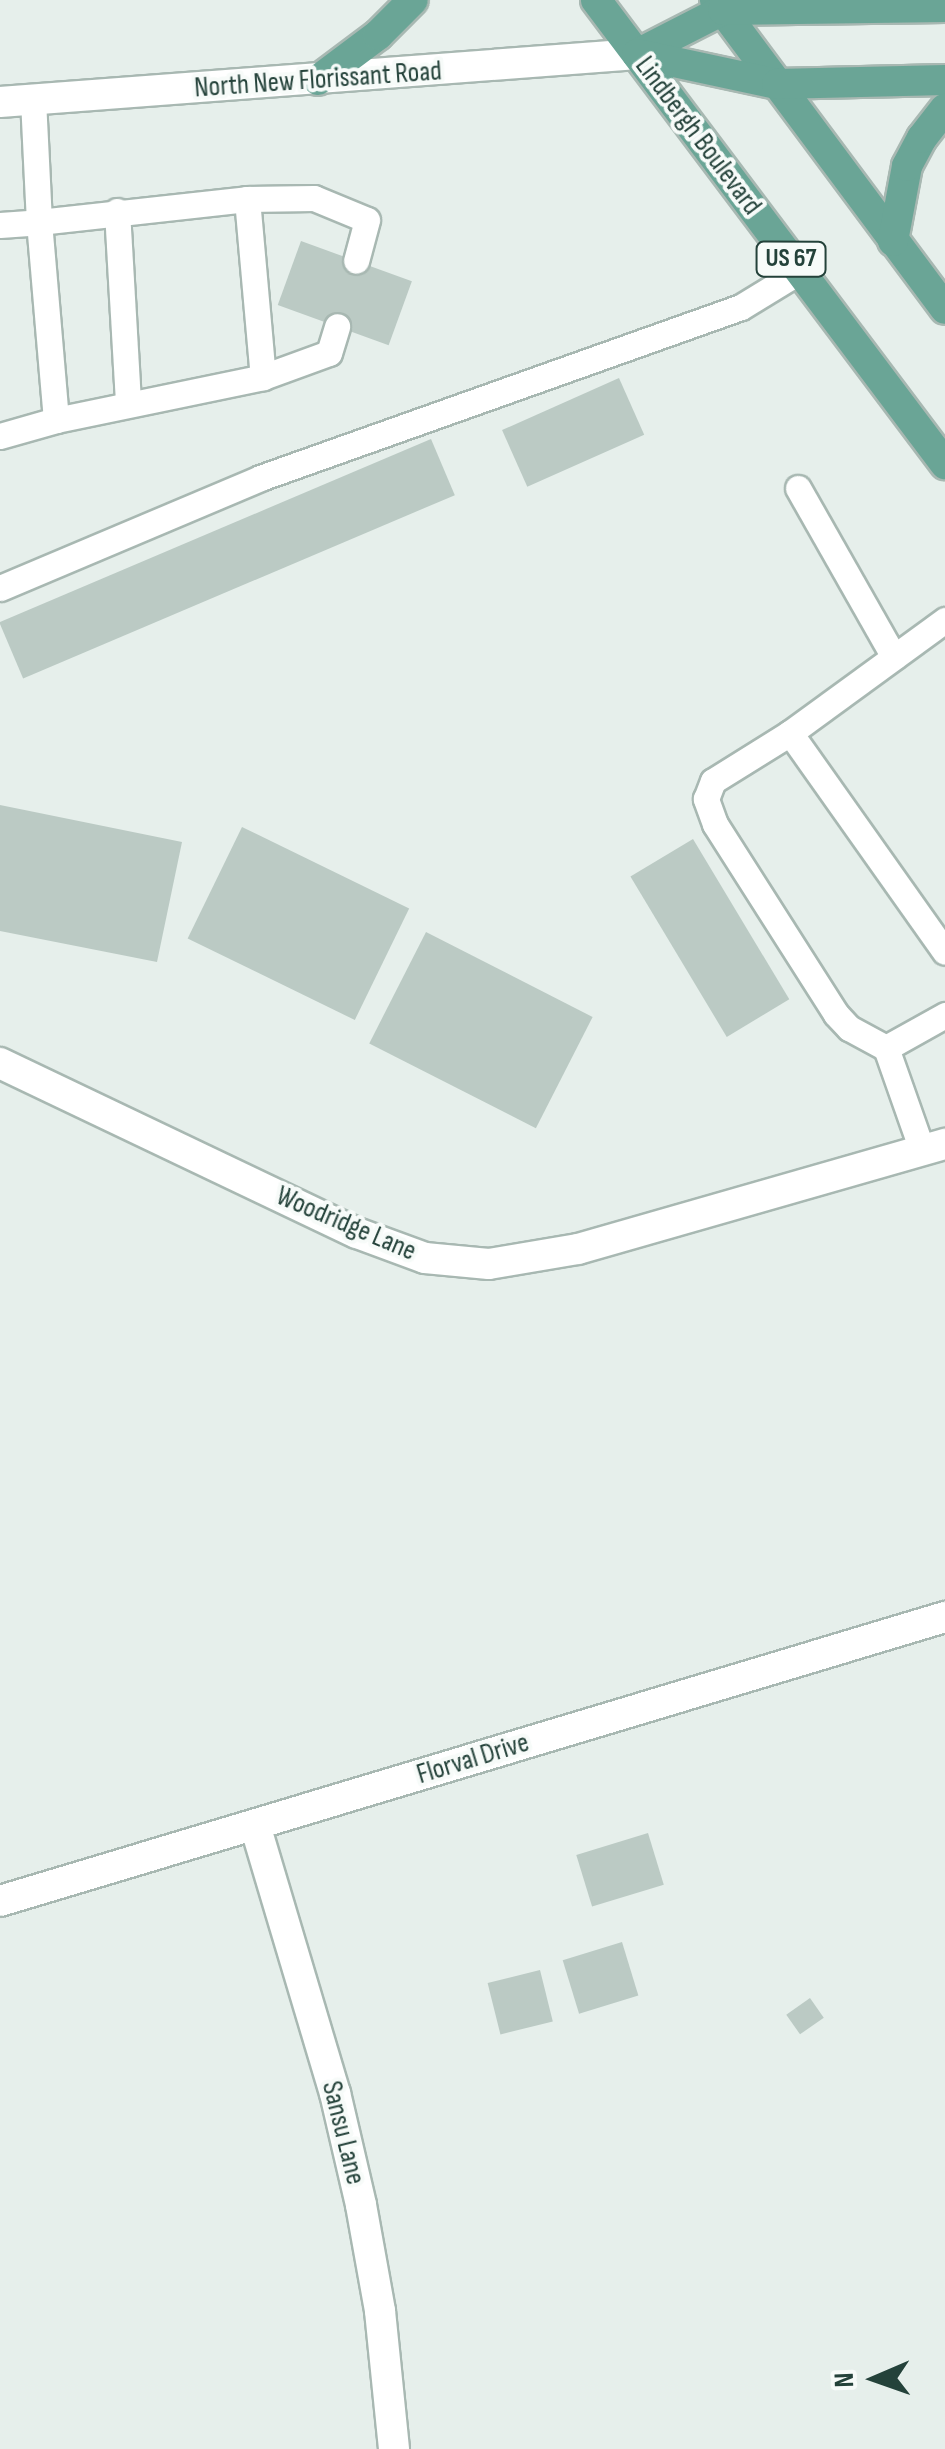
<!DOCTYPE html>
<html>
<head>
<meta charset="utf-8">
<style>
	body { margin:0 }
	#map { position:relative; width:945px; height:2449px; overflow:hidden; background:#e6efeb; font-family:"Sofia Sans Condensed",sans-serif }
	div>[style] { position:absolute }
	.building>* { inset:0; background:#bbcac4; transform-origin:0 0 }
	.roads { filter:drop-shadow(2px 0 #a8b8b2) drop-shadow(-2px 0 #a8b8b2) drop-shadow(0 2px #a8b8b2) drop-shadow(0 -2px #a8b8b2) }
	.lane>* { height:25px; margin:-12.5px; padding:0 12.5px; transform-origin:12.5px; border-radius:12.5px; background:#fff }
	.street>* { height:30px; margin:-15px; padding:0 15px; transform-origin:15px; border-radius:15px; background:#fff }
	.secondary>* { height:30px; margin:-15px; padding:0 15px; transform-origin:15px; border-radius:15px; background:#fff }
	.primary>* { height:30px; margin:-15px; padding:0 15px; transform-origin:15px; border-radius:15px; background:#6aa596 }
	span { translate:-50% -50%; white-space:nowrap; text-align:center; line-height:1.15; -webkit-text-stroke:8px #f7fbf9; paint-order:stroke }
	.shield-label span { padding:2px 8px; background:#f7fbf9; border:2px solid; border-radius:8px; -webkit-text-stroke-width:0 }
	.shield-label { font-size:25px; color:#24423a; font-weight:700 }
	.street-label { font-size:28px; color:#24423a }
	.north { position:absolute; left:825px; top:2329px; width:100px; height:100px; -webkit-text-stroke:8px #f7fbf9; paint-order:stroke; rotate:268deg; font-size:28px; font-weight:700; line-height:40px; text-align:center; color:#24423a }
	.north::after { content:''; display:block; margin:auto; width:35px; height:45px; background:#24423a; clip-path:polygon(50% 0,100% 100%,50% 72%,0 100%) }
</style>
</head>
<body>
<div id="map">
	<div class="building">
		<div style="left:301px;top:241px;width:118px;height:68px;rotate:20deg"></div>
		<div style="left:619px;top:378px;width:62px;height:128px;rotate:66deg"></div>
		<div style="left:431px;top:439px;width:61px;height:469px;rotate:67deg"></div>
		<div style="clip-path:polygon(0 805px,182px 842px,157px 962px,0 931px)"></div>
		<div style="left:242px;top:827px;width:186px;height:124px;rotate:26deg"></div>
		<div style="left:693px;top:839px;width:187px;height:73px;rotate:59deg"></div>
		<div style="left:426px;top:932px;width:187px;height:125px;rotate:27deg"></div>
		<div style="left:648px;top:1833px;width:54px;height:75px;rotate:73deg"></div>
		<div style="left:622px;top:1942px;width:56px;height:62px;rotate:73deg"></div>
		<div style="left:540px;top:1970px;width:53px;height:54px;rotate:76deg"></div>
		<div style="left:810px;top:1998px;width:24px;height:29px;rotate:55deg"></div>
	</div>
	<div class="roads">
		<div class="lane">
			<div style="left:247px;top:199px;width:179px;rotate:84.9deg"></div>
			<div style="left:117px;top:211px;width:193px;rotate:86.7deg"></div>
			<div style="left:0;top:225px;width:39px;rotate:-4deg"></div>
			<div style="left:39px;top:222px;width:122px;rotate:-92.8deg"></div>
			<div style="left:56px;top:420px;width:211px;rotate:-11.7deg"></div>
			<div style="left:263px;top:377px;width:70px;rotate:-20deg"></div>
			<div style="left:329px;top:353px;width:28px;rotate:-73deg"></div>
			<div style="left:0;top:436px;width:58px;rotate:-15.9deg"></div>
			<div style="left:56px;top:420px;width:199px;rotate:-94.9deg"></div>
			<div style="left:39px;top:222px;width:209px;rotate:-6.3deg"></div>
			<div style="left:247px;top:199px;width:67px;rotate:-0.9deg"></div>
			<div style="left:314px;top:198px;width:57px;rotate:22.5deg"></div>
			<div style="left:367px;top:220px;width:42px;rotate:105deg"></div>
			<div style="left:798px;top:488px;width:194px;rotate:60.4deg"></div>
			<div style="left:0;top:588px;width:282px;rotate:-22.9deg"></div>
			<div style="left:260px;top:478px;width:510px;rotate:-19.57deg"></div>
			<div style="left:741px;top:307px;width:69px;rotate:-31.4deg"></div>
			<div style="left:790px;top:733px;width:268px;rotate:54.7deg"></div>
			<div style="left:886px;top:1048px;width:68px;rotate:-29.2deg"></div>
			<div style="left:922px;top:1150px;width:108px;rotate:-109.4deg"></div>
			<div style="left:886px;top:1048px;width:42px;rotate:-151.6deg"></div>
			<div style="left:849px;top:1028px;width:19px;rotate:-133deg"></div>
			<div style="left:836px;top:1014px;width:225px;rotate:-122.5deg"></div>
			<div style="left:715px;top:824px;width:27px;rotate:-110deg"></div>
			<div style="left:706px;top:799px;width:19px;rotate:-69deg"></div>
			<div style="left:713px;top:781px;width:91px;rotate:-31.9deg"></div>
			<div style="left:790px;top:733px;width:192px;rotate:-36.1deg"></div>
		</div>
		<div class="street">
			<div style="left:0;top:1063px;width:395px;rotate:25.5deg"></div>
			<div style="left:357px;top:1233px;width:72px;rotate:20.2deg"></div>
			<div style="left:425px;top:1258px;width:64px;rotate:5.4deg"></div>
			<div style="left:489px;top:1264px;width:90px;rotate:-9.6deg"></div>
			<div style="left:578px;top:1249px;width:382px;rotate:-16deg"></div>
			<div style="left:255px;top:1825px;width:280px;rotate:73.4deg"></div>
			<div style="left:335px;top:2093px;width:115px;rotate:76.9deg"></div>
			<div style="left:361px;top:2205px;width:108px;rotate:79.8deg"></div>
			<div style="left:380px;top:2311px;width:139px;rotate:84.2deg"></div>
			<div style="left:0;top:1901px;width:987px;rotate:-16.73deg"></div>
		</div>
		<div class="secondary">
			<div style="left:0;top:102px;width:639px;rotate:-4.31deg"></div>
		</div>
		<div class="primary">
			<div style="left:596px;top:0;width:581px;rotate:53.05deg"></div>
			<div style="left:715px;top:0;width:385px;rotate:53.3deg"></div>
			<div style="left:637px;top:54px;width:97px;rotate:-27.1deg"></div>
			<div style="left:723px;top:10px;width:222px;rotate:-0.8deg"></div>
			<div style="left:637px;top:54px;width:143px;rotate:12.1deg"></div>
			<div style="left:777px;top:84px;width:168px;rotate:-1.4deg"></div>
			<div style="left:318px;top:80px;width:75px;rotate:-36.9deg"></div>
			<div style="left:378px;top:35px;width:49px;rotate:-45deg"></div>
			<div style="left:893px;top:241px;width:76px;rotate:-79.4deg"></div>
			<div style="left:907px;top:166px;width:32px;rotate:-62deg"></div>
			<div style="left:922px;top:138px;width:37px;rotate:-52deg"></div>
		</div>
	</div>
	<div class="shield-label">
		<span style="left:791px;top:259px">US 67</span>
	</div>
	<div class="street-label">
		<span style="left:318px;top:80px;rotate:-4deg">North New Florissant Road</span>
		<span style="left:698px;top:136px;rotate:53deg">Lindbergh Boulevard</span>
		<span style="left:346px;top:1224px;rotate:23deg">Woodridge Lane</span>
		<span style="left:473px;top:1759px;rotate:-17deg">Florval Drive</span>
		<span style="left:343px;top:2133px;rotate:76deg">Sansu Lane</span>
	</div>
	<div class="north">N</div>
</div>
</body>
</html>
